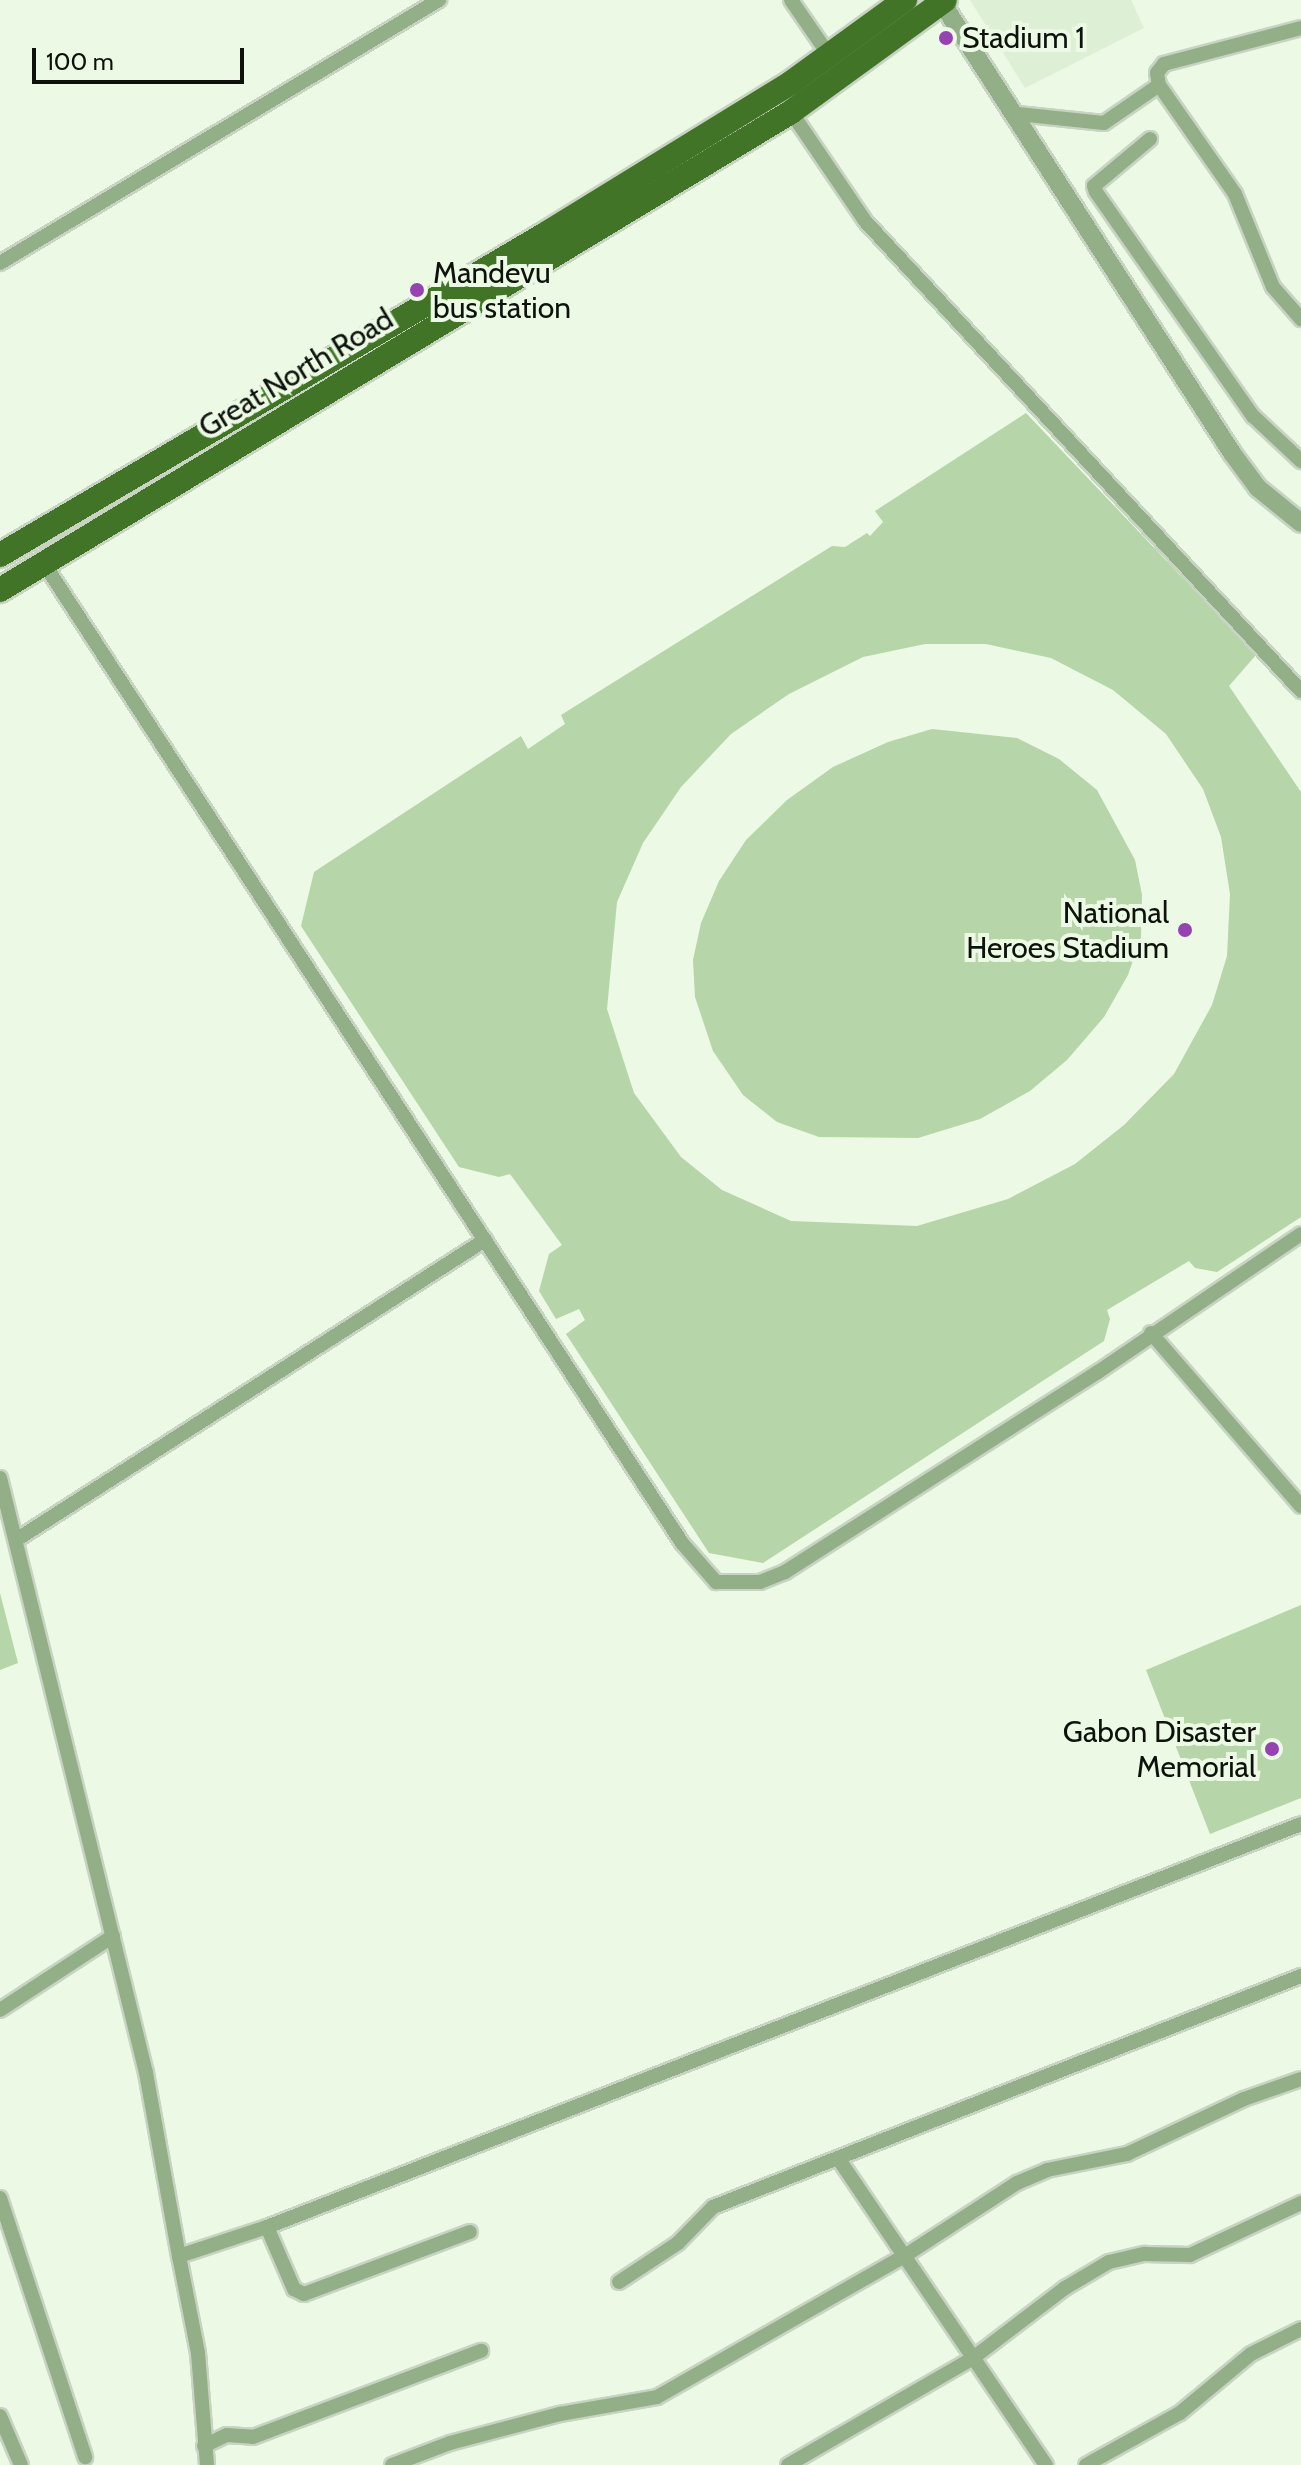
<!DOCTYPE html>
<html>
<head>
<meta charset="utf-8">
<style>
	body { margin:0 }
	#map { position:relative; width:1301px; height:2465px; overflow:hidden; background:#ebf9e5; font-family:Cabin,sans-serif }
	div>[style] { position:absolute }
	.built>* { inset:0; background:#ddefd5 }
	.green>* { inset:0; background:#b6d5a8 }
	.roads { filter:drop-shadow(2px 0 #c7d4c2) drop-shadow(-2px 0 #c7d4c2) drop-shadow(0 2px #c7d4c2) drop-shadow(0 -2px #c7d4c2) }
	.minor>* { height:14px; margin:-7px; padding:0 7px; transform-origin:7px; border-radius:7px; background:#93af87 }
	.tertiary>* { height:18px; margin:-9px; padding:0 9px; transform-origin:9px; border-radius:9px; background:#93af87 }
	.primary>* { height:24px; margin:-12px; padding:0 12px; transform-origin:12px; border-radius:12px; background:#427427 }
	.dots>* { width:22px; height:22px; translate:-50% -50%; box-sizing:border-box; border:4px solid #ebf9e5; border-radius:50% }
	span { translate:-50% -50%; white-space:nowrap; text-align:center; line-height:1.15; -webkit-text-stroke:8px #ebf9e5; paint-order:stroke }
	.poi-label { font-size:30px; color:#0d120b }
	.left { translate:0 -50%; text-align:left }
	.right { translate:-100% -50%; text-align:right }
	.street-label { font-size:30px; color:#0d120b }
	.scale { position:absolute; left:32px; top:48px; width:212px; height:36px; box-sizing:border-box; border:4px solid #0d120b; border-top:0; padding-left:10px; font-size:24px; line-height:28px; white-space:nowrap; color:#0d120b; -webkit-text-stroke:6px #ebf9e5; paint-order:stroke }
</style>
</head>
<body>
<div id="map">
	<div class="built">
		<div style="clip-path:polygon(970px 0,1131px 0,1144px 28px,1025px 88px)"></div>
	</div>
	<div class="green">
		<div style="clip-path:polygon(evenodd,1026px 413px,1256px 655px,1229px 686px,1301px 792px,1301px 1217px,1217px 1272px,1195px 1268px,1189px 1261px,1107px 1310px,1110px 1319px,1104px 1341px,763px 1563px,709px 1553px,566px 1334px,585px 1320px,579px 1309px,556px 1319px,539px 1291px,549px 1254px,562px 1245px,510px 1174px,499px 1177px,459px 1167px,301px 926px,314px 872px,521px 736px,528px 749px,565px 724px,561px 715px,832px 546px,845px 547px,867px 533px,870px 536px,883px 522px,875px 511px,1026px 413px,925px 644px,986px 644px,1051px 658px,1113px 690px,1166px 734px,1203px 789px,1221px 837px,1230px 894px,1227px 956px,1212px 1005px,1174px 1074px,1124px 1125px,1075px 1164px,1008px 1199px,917px 1226px,791px 1221px,722px 1190px,681px 1157px,634px 1093px,607px 1009px,617px 902px,643px 843px,681px 787px,731px 734px,789px 694px,863px 657px,925px 644px)"></div>
		<div style="clip-path:polygon(932px 729px,1017px 738px,1059px 759px,1097px 790px,1135px 860px,1142px 895px,1141px 937px,1128px 975px,1104px 1017px,1067px 1060px,1030px 1091px,980px 1119px,918px 1138px,819px 1137px,777px 1122px,743px 1095px,713px 1051px,695px 997px,693px 960px,701px 923px,719px 881px,746px 840px,787px 800px,833px 767px,888px 742px)"></div>
		<div style="clip-path:polygon(0 1593px,18px 1663px,0 1670px)"></div>
		<div style="clip-path:polygon(1301px 1605px,1301px 1798px,1210px 1834px,1146px 1670px)"></div>
	</div>
	<div class="roads">
		<div class="minor">
			<div style="left:791px;top:0;width:67px;rotate:55.4deg"></div>
			<div style="left:1301px;top:28px;width:142px;rotate:165.3deg"></div>
			<div style="left:1164px;top:64px;width:11px;rotate:128deg"></div>
			<div style="left:1157px;top:73px;width:12px;rotate:81deg"></div>
			<div style="left:1159px;top:85px;width:133px;rotate:55.1deg"></div>
			<div style="left:1235px;top:194px;width:100px;rotate:67.8deg"></div>
			<div style="left:1273px;top:287px;width:43px;rotate:48.8deg"></div>
			<div style="left:791px;top:112px;width:132px;rotate:55.8deg"></div>
			<div style="left:865px;top:221px;width:641px;rotate:47.15deg"></div>
			<div style="left:1018px;top:114px;width:86px;rotate:6deg"></div>
			<div style="left:1104px;top:123px;width:67px;rotate:-34.6deg"></div>
			<div style="left:1150px;top:139px;width:73px;rotate:140deg"></div>
			<div style="left:1094px;top:186px;width:6px;rotate:72deg"></div>
			<div style="left:1096px;top:192px;width:274px;rotate:55deg"></div>
			<div style="left:1253px;top:416px;width:66px;rotate:43.2deg"></div>
			<div style="left:0;top:263px;width:512px;rotate:-30.93deg"></div>
			<div style="left:43px;top:562px;width:1171px;rotate:56.92deg"></div>
			<div style="left:682px;top:1543px;width:52px;rotate:48.9deg"></div>
			<div style="left:716px;top:1582px;width:44px"></div>
			<div style="left:760px;top:1582px;width:27px;rotate:-22deg"></div>
			<div style="left:785px;top:1572px;width:371px;rotate:-32.6deg"></div>
			<div style="left:1098px;top:1372px;width:245px;rotate:-34.2deg"></div>
			<div style="left:1151px;top:1333px;width:229px;rotate:49.1deg"></div>
			<div style="left:0;top:1478px;width:613px;rotate:76.21deg"></div>
			<div style="left:146px;top:2073px;width:186px;rotate:79.8deg"></div>
			<div style="left:179px;top:2256px;width:93px;rotate:-18.2deg"></div>
			<div style="left:267px;top:2227px;width:1110px;rotate:-21.29deg"></div>
			<div style="left:16px;top:1540px;width:557px;rotate:-32.61deg"></div>
			<div style="left:0;top:2010px;width:135px;rotate:-33.2deg"></div>
			<div style="left:838px;top:2158px;width:371px;rotate:55.9deg"></div>
			<div style="left:0;top:2198px;width:273px;rotate:71.8deg"></div>
			<div style="left:267px;top:2227px;width:68px;rotate:66.5deg"></div>
			<div style="left:294px;top:2289px;width:11px;rotate:27deg"></div>
			<div style="left:304px;top:2294px;width:177px;rotate:-20.5deg"></div>
			<div style="left:179px;top:2256px;width:99px;rotate:78.9deg"></div>
			<div style="left:198px;top:2353px;width:112px;rotate:85.4deg"></div>
			<div style="left:619px;top:2282px;width:71px;rotate:-33.5deg"></div>
			<div style="left:678px;top:2243px;width:50px;rotate:-45.8deg"></div>
			<div style="left:713px;top:2207px;width:632px;rotate:-21.45deg"></div>
			<div style="left:0;top:2416px;width:53px;rotate:66.8deg"></div>
			<div style="left:204px;top:2446px;width:25px;rotate:-26deg"></div>
			<div style="left:227px;top:2435px;width:26px;rotate:4deg"></div>
			<div style="left:253px;top:2437px;width:244px;rotate:-20.7deg"></div>
			<div style="left:392px;top:2465px;width:62px;rotate:-20.8deg"></div>
			<div style="left:450px;top:2443px;width:114px;rotate:-14.8deg"></div>
			<div style="left:560px;top:2414px;width:98px;rotate:-9.9deg"></div>
			<div style="left:657px;top:2397px;width:287px;rotate:-29.7deg"></div>
			<div style="left:906px;top:2255px;width:132px;rotate:-33deg"></div>
			<div style="left:1017px;top:2183px;width:33px;rotate:-23deg"></div>
			<div style="left:1047px;top:2170px;width:82px;rotate:-11.3deg"></div>
			<div style="left:1127px;top:2154px;width:129px;rotate:-25.2deg"></div>
			<div style="left:1244px;top:2099px;width:60px;rotate:-19.3deg"></div>
			<div style="left:788px;top:2465px;width:214px;rotate:-30deg"></div>
			<div style="left:973px;top:2358px;width:116px;rotate:-37.3deg"></div>
			<div style="left:1065px;top:2288px;width:51px;rotate:-30.6deg"></div>
			<div style="left:1109px;top:2262px;width:37px;rotate:-13deg"></div>
			<div style="left:1145px;top:2254px;width:45px;rotate:1.3deg"></div>
			<div style="left:1190px;top:2255px;width:123px;rotate:-25.1deg"></div>
			<div style="left:1086px;top:2465px;width:107px;rotate:-29deg"></div>
			<div style="left:1180px;top:2413px;width:92px;rotate:-39.7deg"></div>
			<div style="left:1251px;top:2354px;width:56px;rotate:-26.6deg"></div>
		</div>
		<div class="tertiary">
			<div style="left:942px;top:3px;width:535px;rotate:57.2deg"></div>
			<div style="left:1232px;top:453px;width:44px;rotate:53.4deg"></div>
			<div style="left:1258px;top:488px;width:55px;rotate:39.1deg"></div>
		</div>
		<div class="primary">
			<div style="left:0;top:555px;width:635px;rotate:-30.48deg"></div>
			<div style="left:547px;top:233px;width:288px;rotate:-31.6deg"></div>
			<div style="left:792px;top:82px;width:140px;rotate:-36deg"></div>
			<div style="left:0;top:590px;width:924px;rotate:-31.14deg"></div>
			<div style="left:791px;top:112px;width:190px;rotate:-36deg"></div>
		</div>
	</div>
	<div class="dots">
		<div style="left:946px;top:38px;background:#9543b2"></div>
		<div style="left:417px;top:290px;background:#9543b2"></div>
		<div style="left:1185px;top:930px;background:#9543b2"></div>
		<div style="left:1272px;top:1749px;background:#9543b2"></div>
	</div>
	<div class="poi-label">
		<span class="left" style="left:962px;top:38px">Stadium 1</span>
		<span class="left" style="left:433px;top:290px">Mandevu<br>bus station</span>
		<span class="right" style="left:1169px;top:930px">National<br>Heroes Stadium</span>
		<span class="right" style="left:1256px;top:1749px">Gabon Disaster<br>Memorial</span>
	</div>
	<div class="street-label">
		<span style="left:296px;top:373px;rotate:-31deg">Great North Road</span>
	</div>
	<div class="scale">100 m</div>
</div>
</body>
</html>
